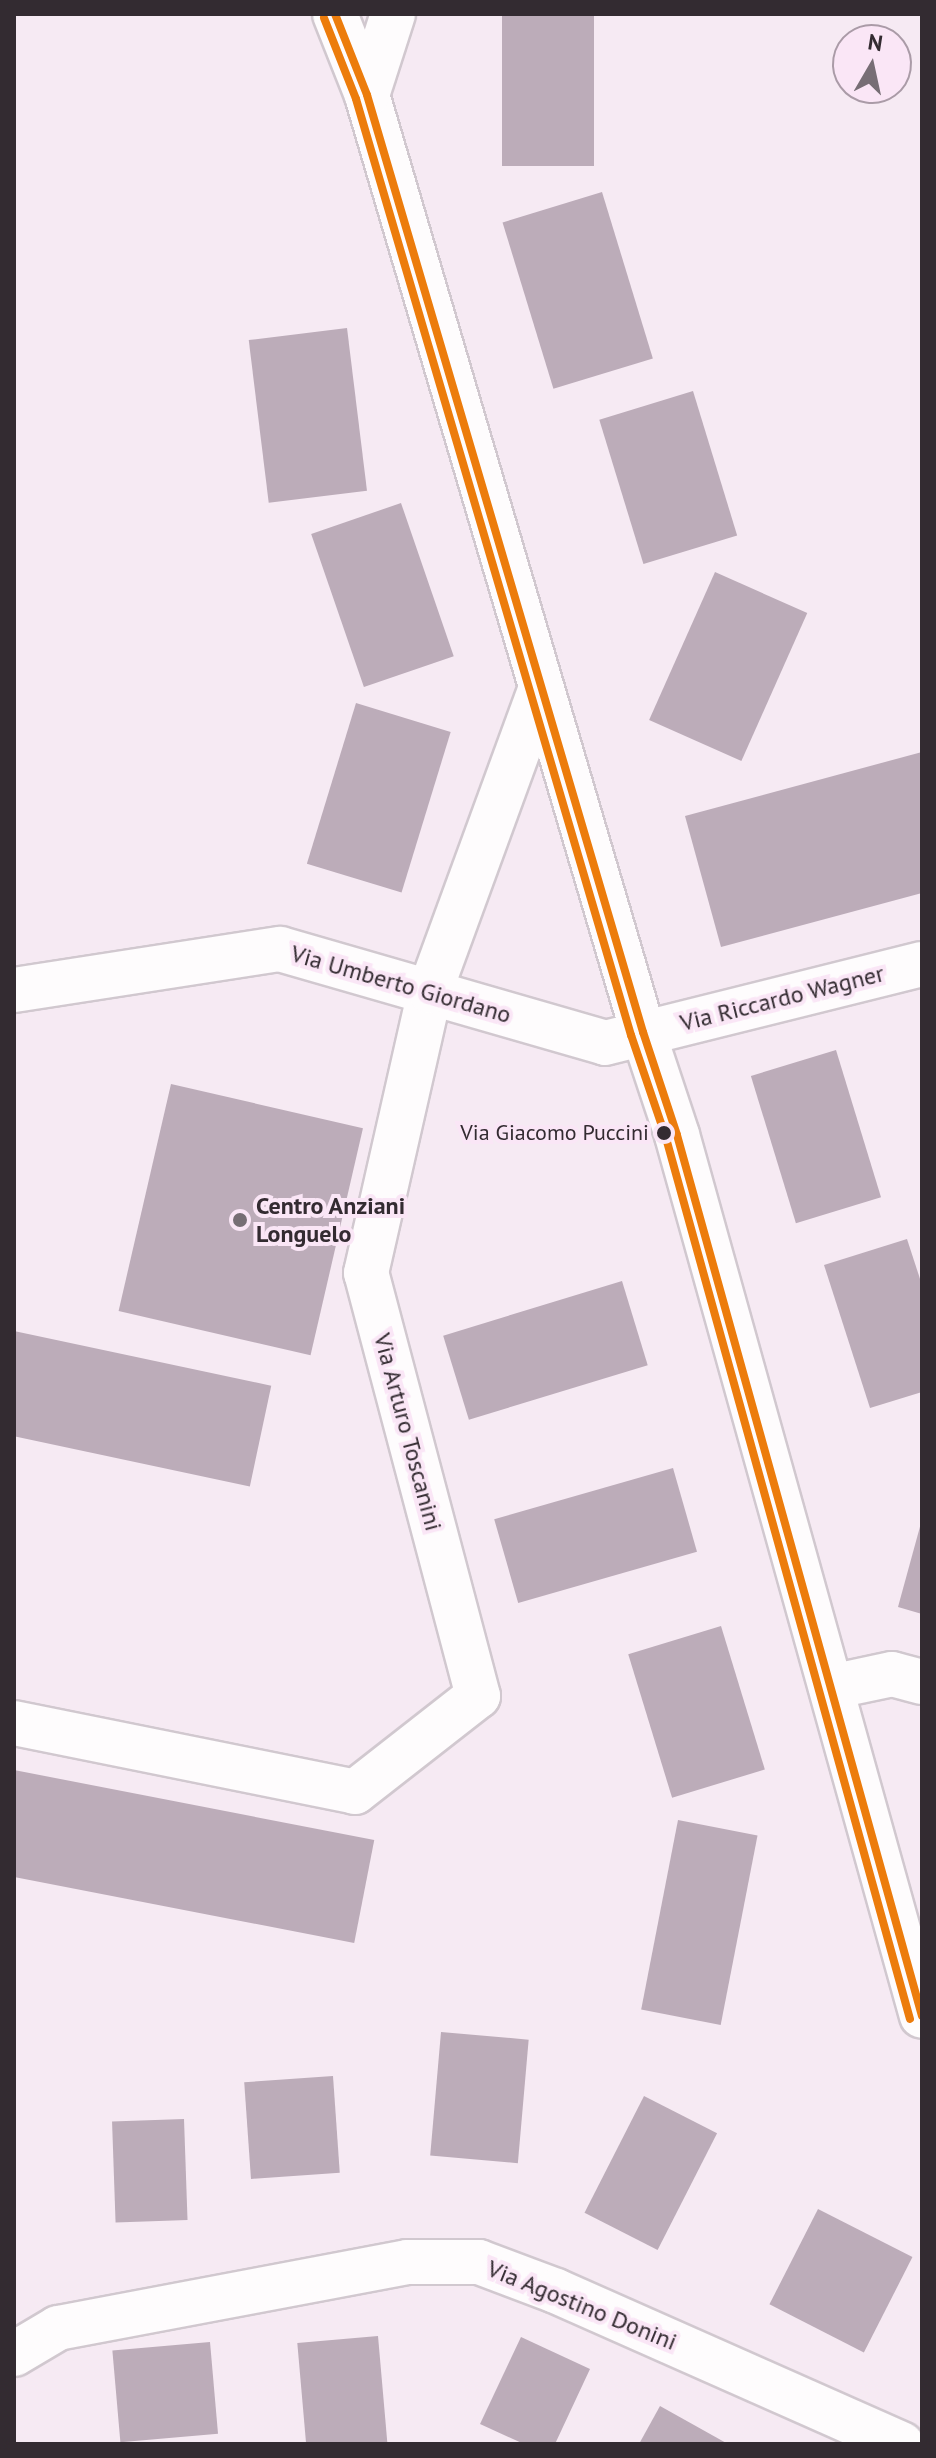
<!DOCTYPE html>
<html>
<head>
<meta charset="utf-8">
<style>
	body { margin:0 }
	#map { position:relative; width:936px; height:2458px; overflow:hidden; background:#f6eaf3; font-family:"PT Sans",sans-serif }
	div>[style] { position:absolute }
	.building>* { inset:0; background:#bcacb9; transform-origin:0 0 }
	.roads { filter:drop-shadow(2px 0 #d1c8cf) drop-shadow(-2px 0 #d1c8cf) drop-shadow(0 2px #d1c8cf) drop-shadow(0 -2px #d1c8cf) }
	.minor>* { height:44px; margin:-22px; padding:0 22px; transform-origin:22px; border-radius:22px; background:#fefcfd }
	.bus-1>* { height:8px; margin:-4px; padding:0 4px; transform-origin:4px; border-radius:4px; background:#ec7c0c }
	.bus-2>* { height:8px; margin:-4px; padding:0 4px; transform-origin:4px; border-radius:4px; background:#ec7c0c }
	.dots>* { width:22px; height:22px; translate:-50% -50%; box-sizing:border-box; border:4px solid #fae6f6; border-radius:50% }
	span { translate:-50% -50%; white-space:nowrap; text-align:center; line-height:1.15; -webkit-text-stroke:8px #fae6f6; paint-order:stroke }
	.bus-label { font-size:22px; color:#332b31 }
	.right { translate:-100% -50%; text-align:right }
	.street-label { font-size:24px; color:#332b31 }
	.poi-label { font-size:24px; color:#332b31; font-weight:700 }
	.left { translate:0 -50%; text-align:left }
	.frame { position:absolute; inset:0; border:16px solid #332b31; pointer-events:none }
	.north { position:absolute; left:832px; top:24px; width:80px; height:80px; box-sizing:border-box; background:#fae6f6; border:2px solid #aa9ba7; border-radius:50%; rotate:9deg; font-size:22px; font-weight:700; line-height:32px; text-align:center; color:#332b31 }
	.north::after { content:''; display:block; margin:auto; width:28px; height:36px; background:#776e75; clip-path:polygon(50% 0,100% 100%,50% 72%,0 100%) }
</style>
</head>
<body>
<div id="map">
	<div class="building">
		<div style="left:502px;top:14px;width:92px;height:152px"></div>
		<div style="left:602px;top:192px;width:174px;height:104px;rotate:73deg"></div>
		<div style="left:347px;top:328px;width:164px;height:99px;rotate:83deg"></div>
		<div style="left:693px;top:391px;width:151px;height:98px;rotate:73deg"></div>
		<div style="left:401px;top:503px;width:162px;height:95px;rotate:71deg"></div>
		<div style="left:715px;top:572px;width:101px;height:162px;rotate:24deg"></div>
		<div style="left:356px;top:703px;width:99px;height:168px;rotate:17deg"></div>
		<div style="clip-path:polygon(922px 752px,922px 893px,721px 947px,685px 816px)"></div>
		<div style="left:836px;top:1050px;width:154px;height:89px;rotate:73deg"></div>
		<div style="left:171px;top:1084px;width:197px;height:233px;rotate:13deg"></div>
		<div style="clip-path:polygon(907px 1239px,922px 1285px,922px 1392px,870px 1408px,824px 1265px)"></div>
		<div style="left:622px;top:1281px;width:88px;height:187px;rotate:73deg"></div>
		<div style="left:14px;top:1331px;width:263px;height:103px;rotate:12deg"></div>
		<div style="left:673px;top:1468px;width:87px;height:186px;rotate:74deg"></div>
		<div style="clip-path:polygon(921px 1523px,922px 1523px,922px 1614px,898px 1607px)"></div>
		<div style="left:721px;top:1626px;width:150px;height:97px;rotate:73deg"></div>
		<div style="left:14px;top:1770px;width:367px;height:105px;rotate:11deg"></div>
		<div style="left:678px;top:1820px;width:81px;height:193px;rotate:11deg"></div>
		<div style="left:441px;top:2032px;width:88px;height:124px;rotate:5deg"></div>
		<div style="left:333px;top:2076px;width:97px;height:89px;rotate:86deg"></div>
		<div style="left:644px;top:2096px;width:82px;height:131px;rotate:27deg"></div>
		<div style="left:184px;top:2119px;width:101px;height:72px;rotate:88deg"></div>
		<div style="left:818px;top:2209px;width:106px;height:107px;rotate:27deg"></div>
		<div style="left:378px;top:2336px;width:107px;height:81px;rotate:85deg"></div>
		<div style="clip-path:polygon(521px 2337px,590px 2369px,555px 2444px,524px 2444px,480px 2424px)"></div>
		<div style="left:210px;top:2342px;width:92px;height:98px;rotate:85deg"></div>
		<div style="clip-path:polygon(660px 2406px,728px 2444px,639px 2444px)"></div>
	</div>
	<div class="roads">
		<div class="minor">
			<div style="left:335px;top:14px;width:87px;rotate:68.4deg"></div>
			<div style="left:367px;top:95px;width:977px;rotate:73.59deg"></div>
			<div style="left:643px;top:1032px;width:108px;rotate:71.7deg"></div>
			<div style="left:677px;top:1135px;width:914px;rotate:74.46deg"></div>
			<div style="left:367px;top:95px;width:85px;rotate:-72.2deg"></div>
			<div style="left:14px;top:990px;width:269px;rotate:-8.8deg"></div>
			<div style="left:280px;top:949px;width:338px;rotate:16.1deg"></div>
			<div style="left:605px;top:1043px;width:327px;rotate:-14deg"></div>
			<div style="left:831px;top:1687px;width:62px;rotate:-12deg"></div>
			<div style="left:892px;top:1674px;width:31px;rotate:15deg"></div>
			<div style="left:14px;top:1723px;width:348px;rotate:11.4deg"></div>
			<div style="left:355px;top:1792px;width:156px;rotate:-38deg"></div>
			<div style="left:478px;top:1696px;width:438px;rotate:-104.8deg"></div>
			<div style="left:366px;top:1273px;width:289px;rotate:-77.2deg"></div>
			<div style="left:430px;top:991px;width:323px;rotate:-69.9deg"></div>
			<div style="left:14px;top:2354px;width:51px;rotate:-30.6deg"></div>
			<div style="left:58px;top:2328px;width:355px;rotate:-10.7deg"></div>
			<div style="left:407px;top:2262px;width:72px"></div>
			<div style="left:479px;top:2262px;width:82px;rotate:20.6deg"></div>
			<div style="left:556px;top:2291px;width:378px;rotate:23.9deg"></div>
		</div>
	</div>
	<div class="bus-1">
		<div style="left:335px;top:14px;width:87px;rotate:68.4deg"></div>
		<div style="left:367px;top:95px;width:977px;rotate:73.59deg"></div>
		<div style="left:643px;top:1032px;width:108px;rotate:71.7deg"></div>
		<div style="left:677px;top:1135px;width:914px;rotate:74.46deg"></div>
	</div>
	<div class="bus-2">
		<div style="left:324px;top:18px;width:87px;rotate:68.4deg"></div>
		<div style="left:356px;top:99px;width:976px;rotate:73.63deg"></div>
		<div style="left:631px;top:1035px;width:109px;rotate:71.2deg"></div>
		<div style="left:666px;top:1138px;width:914px;rotate:74.52deg"></div>
	</div>
	<div class="dots">
		<div style="left:664px;top:1133px;background:#332b31"></div>
		<div style="left:240px;top:1220px;background:#776e75"></div>
	</div>
	<div class="bus-label">
		<span class="right" style="left:649px;top:1133px">Via Giacomo Puccini</span>
	</div>
	<div class="street-label">
		<span style="left:401px;top:984px;rotate:16deg">Via Umberto Giordano</span>
		<span style="left:782px;top:998px;rotate:-14deg">Via Riccardo Wagner</span>
		<span style="left:408px;top:1432px;rotate:75deg">Via Arturo Toscanini</span>
		<span style="left:582px;top:2305px;rotate:22deg">Via Agostino Donini</span>
	</div>
	<div class="poi-label">
		<span class="left" style="left:256px;top:1220px">Centro Anziani<br>Longuelo</span>
	</div>
	<div class="frame"></div>
	<div class="north">N</div>
</div>
</body>
</html>
